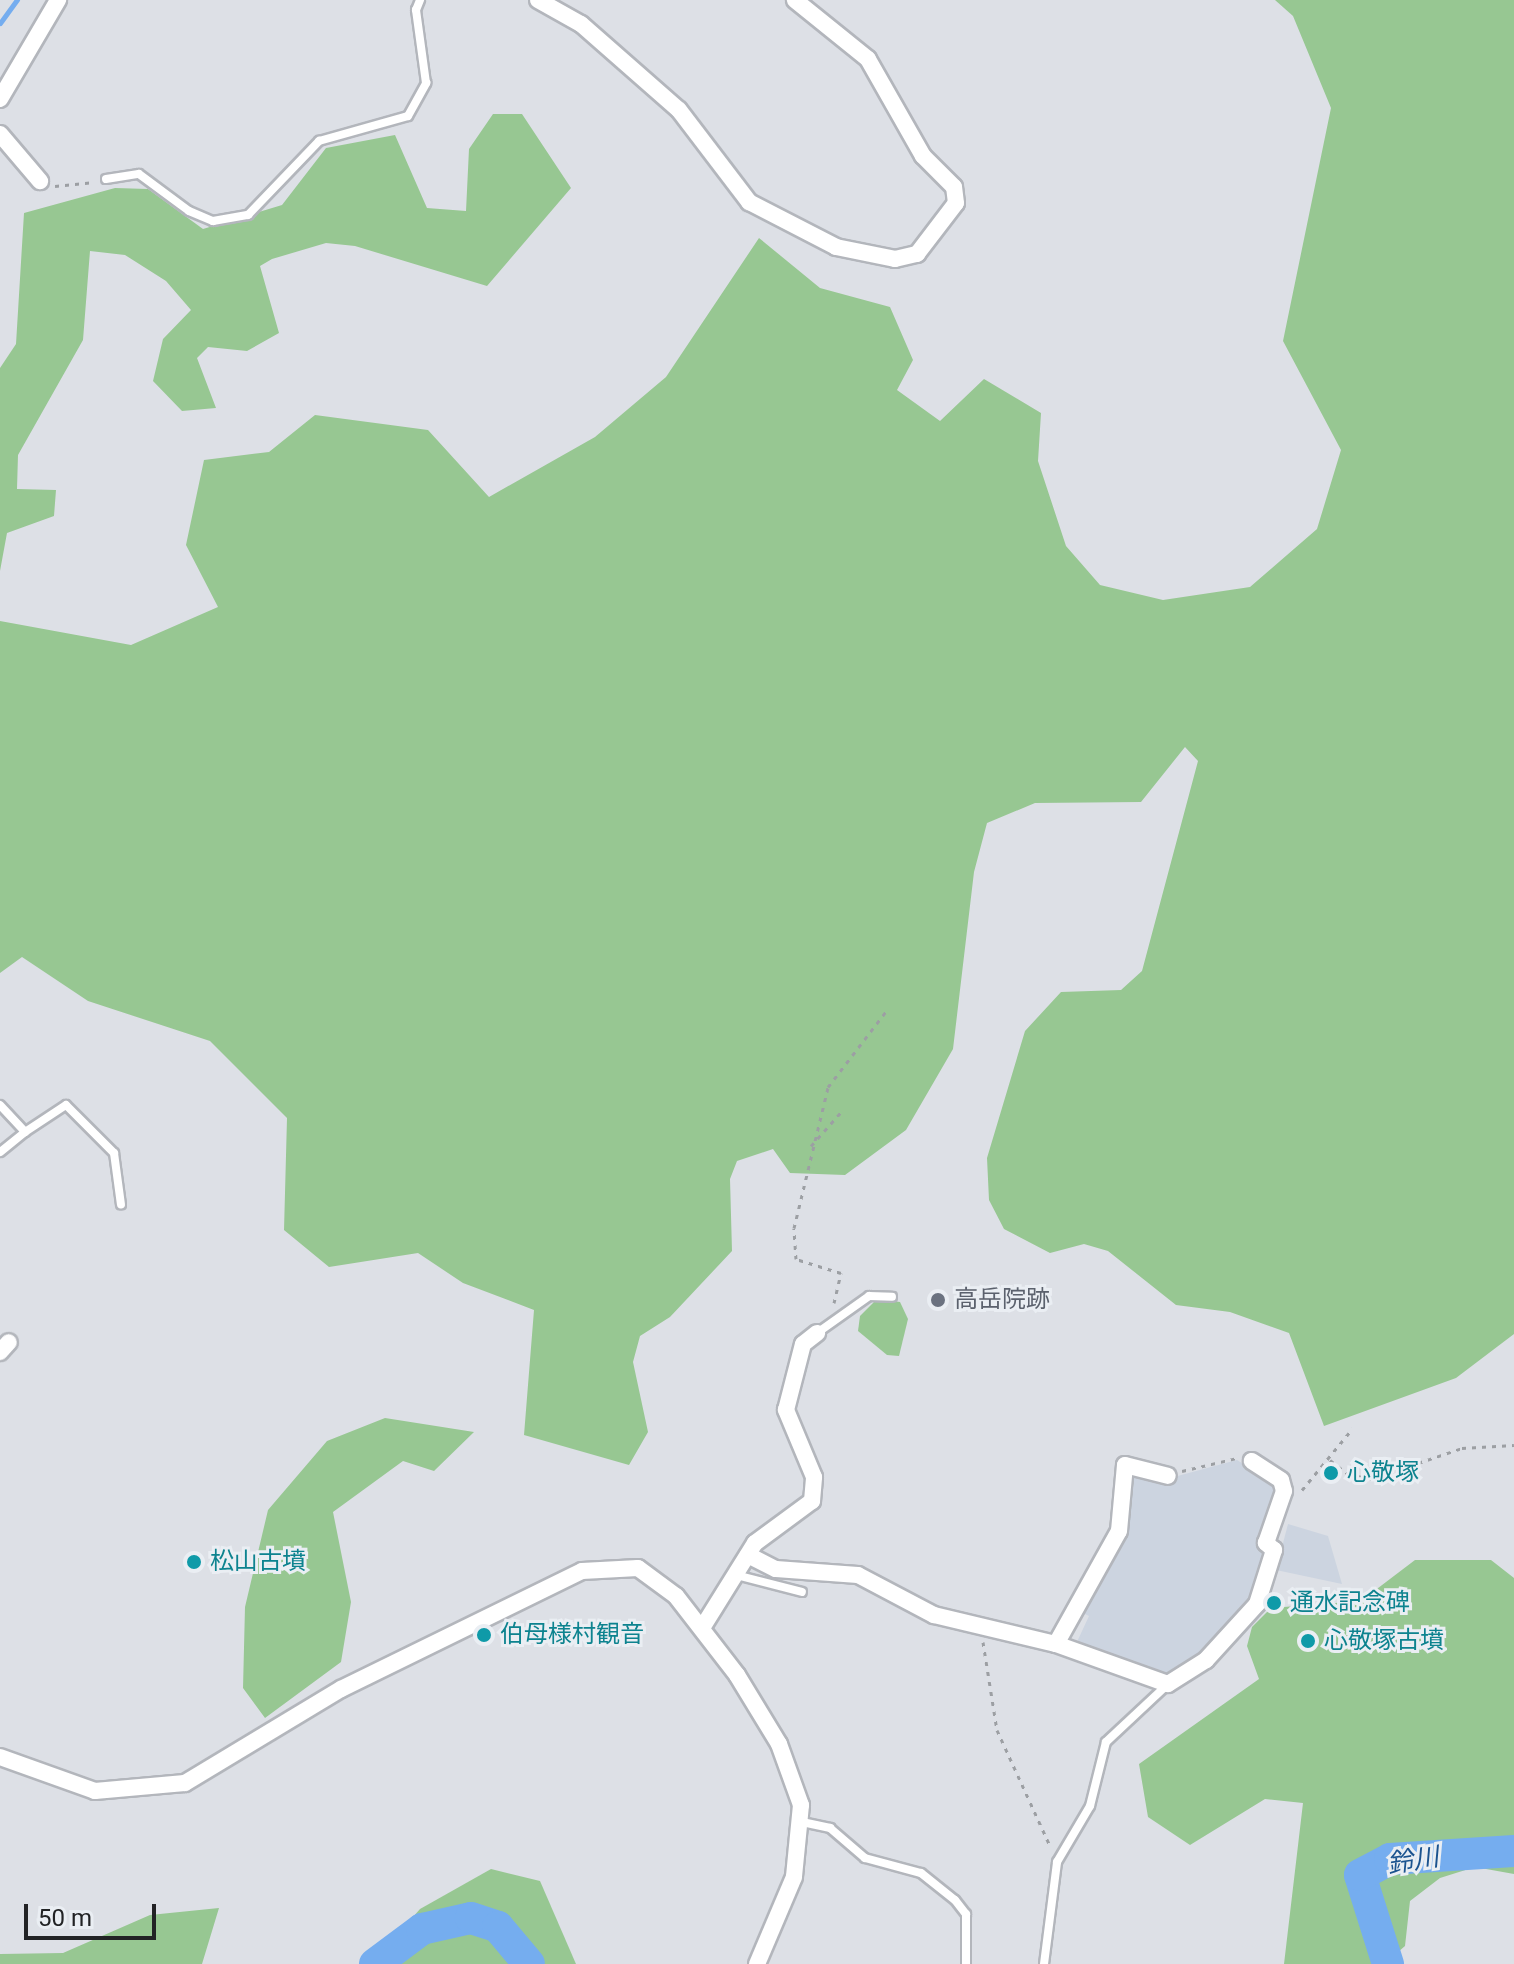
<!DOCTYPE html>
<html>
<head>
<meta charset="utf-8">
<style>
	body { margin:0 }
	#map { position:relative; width:1514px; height:1964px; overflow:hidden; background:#dde0e6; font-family:Roboto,"Noto Sans JP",sans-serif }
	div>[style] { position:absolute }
	.built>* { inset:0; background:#ccd4e0 }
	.green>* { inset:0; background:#97c792 }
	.stream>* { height:5px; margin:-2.5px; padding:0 2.5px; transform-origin:2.5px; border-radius:2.5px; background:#75adef }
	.river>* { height:32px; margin:-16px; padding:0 16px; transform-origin:16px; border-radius:16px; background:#75adef }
	.path>* { height:3px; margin-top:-1.5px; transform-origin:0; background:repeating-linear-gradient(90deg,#9c9fa3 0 4px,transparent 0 10px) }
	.roads { filter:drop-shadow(2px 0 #b3b6bc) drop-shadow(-2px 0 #b3b6bc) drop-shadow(0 2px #b3b6bc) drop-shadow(0 -2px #b3b6bc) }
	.service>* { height:8px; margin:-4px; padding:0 4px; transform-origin:4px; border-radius:4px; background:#fff }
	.minor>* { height:16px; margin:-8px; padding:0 8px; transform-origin:8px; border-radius:8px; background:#fff }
	.dots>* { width:22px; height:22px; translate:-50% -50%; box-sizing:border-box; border:4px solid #eaeef3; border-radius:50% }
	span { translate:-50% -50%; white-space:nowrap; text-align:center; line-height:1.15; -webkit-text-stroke:6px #eaeef3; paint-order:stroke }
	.worship-label { font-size:24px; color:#5b616d }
	.left { translate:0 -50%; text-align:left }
	.culture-label { font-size:24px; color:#0d838f }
	.water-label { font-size:26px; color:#1b538f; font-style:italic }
	.scale { position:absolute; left:24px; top:1904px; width:132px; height:36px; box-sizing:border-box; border:4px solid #222325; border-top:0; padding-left:10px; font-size:24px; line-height:28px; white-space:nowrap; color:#222325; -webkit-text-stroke:6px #eaeef3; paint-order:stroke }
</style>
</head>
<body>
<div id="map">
	<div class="built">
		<div style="clip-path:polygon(1237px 1460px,1278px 1486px,1260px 1545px,1267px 1559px,1254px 1598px,1201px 1658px,1167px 1678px,1076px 1644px,1089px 1616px,1083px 1613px,1124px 1533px,1132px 1472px,1159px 1481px)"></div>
		<div style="clip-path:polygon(1288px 1524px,1328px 1536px,1342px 1584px,1276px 1570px)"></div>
	</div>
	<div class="green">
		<div style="clip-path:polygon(1275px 0,1514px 0,1514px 1334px,1456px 1378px,1324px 1426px,1289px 1333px,1230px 1312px,1176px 1305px,1108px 1251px,1084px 1244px,1050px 1253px,1004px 1229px,989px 1200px,987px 1158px,1025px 1031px,1061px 992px,1121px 990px,1142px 971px,1198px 761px,1185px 747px,1141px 802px,1035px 803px,987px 823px,974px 872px,953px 1049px,906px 1130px,845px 1175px,790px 1173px,773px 1149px,737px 1161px,730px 1179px,732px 1251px,670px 1317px,640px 1336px,633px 1362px,648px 1432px,629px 1465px,524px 1435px,534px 1310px,463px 1283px,418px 1253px,329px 1267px,284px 1230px,287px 1118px,210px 1041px,88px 1001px,22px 957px,0 973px,0 621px,131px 645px,218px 607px,186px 545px,204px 460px,269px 452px,315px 415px,428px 430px,489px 497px,595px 437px,666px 377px,759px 238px,820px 288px,890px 307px,913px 360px,897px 390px,940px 421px,984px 379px,1041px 413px,1038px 461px,1066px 546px,1100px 585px,1163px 600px,1250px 587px,1317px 529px,1341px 450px,1283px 341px,1331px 108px,1293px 16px)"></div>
		<div style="clip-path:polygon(493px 114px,522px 114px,571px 188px,487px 286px,355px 246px,326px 243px,272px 259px,260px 266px,279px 333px,247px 351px,208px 347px,197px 358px,216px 408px,182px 411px,153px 381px,163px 339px,191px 310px,166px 281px,125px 255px,90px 251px,83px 340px,18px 455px,17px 489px,56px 490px,54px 516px,7px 533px,0 571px,0 368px,16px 344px,24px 213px,115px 188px,148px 189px,203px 229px,282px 205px,326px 148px,395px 135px,427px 208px,466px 211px,469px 149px)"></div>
		<div style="clip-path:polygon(877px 1299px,900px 1302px,908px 1319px,899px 1356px,887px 1355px,858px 1331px,860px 1316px)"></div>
		<div style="clip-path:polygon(385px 1418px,474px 1432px,434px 1471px,403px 1461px,333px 1512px,351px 1602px,341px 1662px,265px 1718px,243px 1688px,245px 1607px,268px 1510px,327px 1441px)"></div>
		<div style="clip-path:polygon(1415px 1560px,1491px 1560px,1514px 1578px,1514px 1874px,1475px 1867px,1440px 1878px,1410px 1901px,1405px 1946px,1384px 1964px,1284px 1964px,1303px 1803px,1265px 1799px,1190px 1845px,1148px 1817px,1139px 1764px,1259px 1679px,1247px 1646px,1252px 1627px,1271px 1608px,1361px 1601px)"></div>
		<div style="clip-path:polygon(491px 1869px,540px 1881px,576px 1964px,372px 1964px,420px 1909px)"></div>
		<div style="clip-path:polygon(219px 1908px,202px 1964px,0 1964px,0 1954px,63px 1953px,150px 1915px)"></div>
	</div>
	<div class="stream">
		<div style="left:0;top:23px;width:29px;rotate:-54deg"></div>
	</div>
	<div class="river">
		<div style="left:375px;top:1964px;width:59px;rotate:-36.7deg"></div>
		<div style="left:422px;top:1929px;width:50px;rotate:-12.7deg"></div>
		<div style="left:471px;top:1918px;width:28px;rotate:18deg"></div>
		<div style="left:498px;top:1927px;width:48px;rotate:50deg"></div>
		<div style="left:1388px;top:1964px;width:93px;rotate:-107.5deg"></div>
		<div style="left:1360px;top:1875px;width:34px;rotate:-28deg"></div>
		<div style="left:1390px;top:1859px;width:124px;rotate:-3.7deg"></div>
	</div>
	<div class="path">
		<div style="left:55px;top:186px;width:40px;rotate:-5.7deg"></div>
		<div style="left:811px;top:1146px;width:48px;rotate:-48.4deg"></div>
		<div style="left:834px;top:1303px;width:31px;rotate:-77deg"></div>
		<div style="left:841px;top:1273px;width:47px;rotate:-162.7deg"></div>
		<div style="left:796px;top:1259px;width:31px;rotate:-94deg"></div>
		<div style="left:794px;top:1228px;width:145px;rotate:-76.4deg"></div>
		<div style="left:828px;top:1087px;width:97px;rotate:-52.5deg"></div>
		<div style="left:1330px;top:1460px;width:23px;rotate:38deg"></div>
		<div style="left:1348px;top:1474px;width:24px;rotate:12deg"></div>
		<div style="left:1371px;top:1479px;width:96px;rotate:-18.8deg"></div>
		<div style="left:1462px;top:1448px;width:52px;rotate:-3.3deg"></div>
		<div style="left:1182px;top:1471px;width:57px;rotate:-13.3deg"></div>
		<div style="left:1302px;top:1490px;width:80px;rotate:-50.6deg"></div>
		<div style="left:983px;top:1642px;width:89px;rotate:81deg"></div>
		<div style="left:997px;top:1730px;width:128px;rotate:65.4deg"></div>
	</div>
	<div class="roads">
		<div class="service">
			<div style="left:106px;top:179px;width:33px;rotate:-9deg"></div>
			<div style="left:139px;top:174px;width:62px;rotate:36.5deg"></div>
			<div style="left:189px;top:211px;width:26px;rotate:23deg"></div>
			<div style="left:213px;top:221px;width:36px;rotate:-10deg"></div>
			<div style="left:248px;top:215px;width:103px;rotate:-46.2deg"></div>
			<div style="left:319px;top:141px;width:92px;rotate:-15.7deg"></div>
			<div style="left:408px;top:116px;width:38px;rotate:-61deg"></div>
			<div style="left:426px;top:83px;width:74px;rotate:-97.8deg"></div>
			<div style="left:416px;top:10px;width:11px;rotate:-68deg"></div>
			<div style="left:0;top:1105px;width:37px;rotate:47deg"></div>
			<div style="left:25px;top:1132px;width:32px;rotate:141deg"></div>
			<div style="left:25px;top:1132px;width:49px;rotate:-33.4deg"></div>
			<div style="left:66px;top:1105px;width:68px;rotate:45deg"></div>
			<div style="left:114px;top:1153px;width:52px;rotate:82.3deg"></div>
			<div style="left:817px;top:1333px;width:64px;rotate:-35.4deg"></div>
			<div style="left:869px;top:1296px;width:23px;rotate:2deg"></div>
			<div style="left:736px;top:1575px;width:68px;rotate:14.4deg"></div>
			<div style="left:802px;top:1822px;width:29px;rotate:12deg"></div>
			<div style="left:830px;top:1828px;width:46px;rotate:40.6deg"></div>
			<div style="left:865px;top:1858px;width:58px;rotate:15deg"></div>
			<div style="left:921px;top:1873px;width:43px;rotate:38.5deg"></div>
			<div style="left:955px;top:1900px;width:18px;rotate:52deg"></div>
			<div style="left:966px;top:1914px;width:50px;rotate:90deg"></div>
			<div style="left:1044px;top:1964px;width:103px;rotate:-82.7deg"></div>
			<div style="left:1057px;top:1862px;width:65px;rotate:-59.5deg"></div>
			<div style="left:1090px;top:1806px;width:66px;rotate:-76deg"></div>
			<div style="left:1106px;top:1742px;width:83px;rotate:-43.1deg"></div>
		</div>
		<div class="minor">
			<div style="left:538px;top:0;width:49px;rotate:29.2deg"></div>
			<div style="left:581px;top:24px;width:130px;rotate:41.3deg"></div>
			<div style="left:679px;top:110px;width:116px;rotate:52.7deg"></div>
			<div style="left:749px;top:202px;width:98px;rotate:27.3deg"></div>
			<div style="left:836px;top:247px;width:60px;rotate:11.5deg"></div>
			<div style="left:895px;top:259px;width:23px;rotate:-13deg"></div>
			<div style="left:917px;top:254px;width:64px;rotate:-52.6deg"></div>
			<div style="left:956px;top:203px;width:16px;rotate:-97deg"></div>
			<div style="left:954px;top:187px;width:44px;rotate:-135deg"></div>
			<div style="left:923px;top:156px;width:112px;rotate:-119.6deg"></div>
			<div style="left:868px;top:59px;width:94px;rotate:-141.1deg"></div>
			<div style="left:0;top:99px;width:115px;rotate:-59.6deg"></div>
			<div style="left:0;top:134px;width:62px;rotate:49.6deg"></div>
			<div style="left:0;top:1352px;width:13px;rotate:-48deg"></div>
			<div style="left:748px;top:1555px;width:31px;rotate:27deg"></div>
			<div style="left:776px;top:1569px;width:82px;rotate:4.2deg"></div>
			<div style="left:858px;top:1575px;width:86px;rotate:27.8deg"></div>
			<div style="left:934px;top:1615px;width:125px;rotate:13.4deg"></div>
			<div style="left:1056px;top:1644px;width:119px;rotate:19.7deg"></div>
			<div style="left:1168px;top:1684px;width:45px;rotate:-32.3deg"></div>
			<div style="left:1206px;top:1660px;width:76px;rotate:-47.7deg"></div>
			<div style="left:1257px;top:1604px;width:57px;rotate:-72.5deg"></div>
			<div style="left:1274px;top:1550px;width:11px;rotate:-139deg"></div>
			<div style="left:1266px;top:1543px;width:55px;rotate:-70.9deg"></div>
			<div style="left:1284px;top:1491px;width:11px;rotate:-105deg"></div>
			<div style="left:1281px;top:1480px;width:35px;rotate:-147deg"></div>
			<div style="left:702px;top:1628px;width:100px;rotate:-58.1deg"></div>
			<div style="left:755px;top:1543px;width:71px;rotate:-36.4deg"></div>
			<div style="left:812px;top:1501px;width:24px;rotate:-85deg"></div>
			<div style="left:814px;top:1477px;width:73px;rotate:-112.7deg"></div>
			<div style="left:786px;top:1410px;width:68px;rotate:-75.6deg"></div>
			<div style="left:803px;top:1344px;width:18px;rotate:-38deg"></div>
			<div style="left:1056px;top:1644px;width:129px;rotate:-60.9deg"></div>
			<div style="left:1119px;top:1531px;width:66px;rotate:-84.8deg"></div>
			<div style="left:1125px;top:1465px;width:44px;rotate:14.3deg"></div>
			<div style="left:0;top:1757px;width:101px;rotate:19.7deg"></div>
			<div style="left:95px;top:1791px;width:90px;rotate:-5.1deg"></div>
			<div style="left:185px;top:1783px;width:182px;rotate:-31.1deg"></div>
			<div style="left:341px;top:1689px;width:268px;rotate:-26.1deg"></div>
			<div style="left:582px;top:1571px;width:56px;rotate:-3.1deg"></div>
			<div style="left:638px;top:1568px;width:47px;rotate:36.4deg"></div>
			<div style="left:676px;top:1596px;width:100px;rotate:52.3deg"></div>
			<div style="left:737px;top:1675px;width:81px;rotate:58.7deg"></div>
			<div style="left:779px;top:1744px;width:65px;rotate:70.2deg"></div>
			<div style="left:801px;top:1805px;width:72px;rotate:95.6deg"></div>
			<div style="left:794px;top:1877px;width:95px;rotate:113deg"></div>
		</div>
	</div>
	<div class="dots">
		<div style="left:938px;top:1300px;background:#6b7280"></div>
		<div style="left:1331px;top:1473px;background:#0f9aa8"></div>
		<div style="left:194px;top:1562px;background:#0f9aa8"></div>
		<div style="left:1274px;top:1603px;background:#0f9aa8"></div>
		<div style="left:484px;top:1635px;background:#0f9aa8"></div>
		<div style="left:1308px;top:1641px;background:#0f9aa8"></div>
	</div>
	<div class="worship-label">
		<span class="left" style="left:954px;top:1300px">高岳院跡</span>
	</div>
	<div class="culture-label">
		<span class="left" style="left:1347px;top:1473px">心敬塚</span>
		<span class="left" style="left:210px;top:1562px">松山古墳</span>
		<span class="left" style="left:1290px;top:1603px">通水記念碑</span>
		<span class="left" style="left:500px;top:1635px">伯母様村観音</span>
		<span class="left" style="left:1324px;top:1641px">心敬塚古墳</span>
	</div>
	<div class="water-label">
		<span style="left:1413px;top:1861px;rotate:-9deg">鈴川</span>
	</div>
	<div class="scale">50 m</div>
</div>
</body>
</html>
